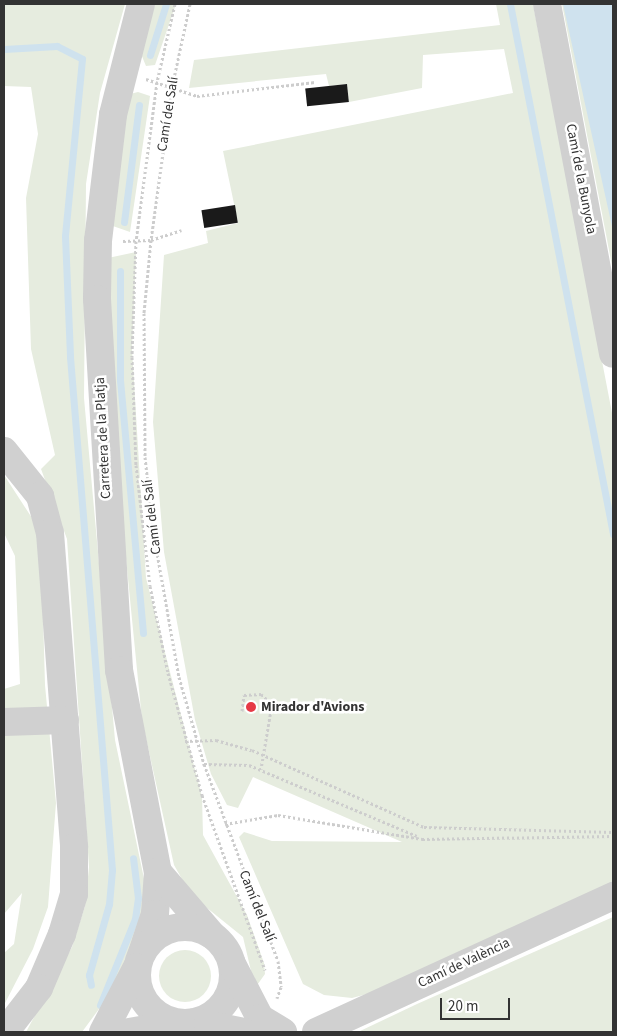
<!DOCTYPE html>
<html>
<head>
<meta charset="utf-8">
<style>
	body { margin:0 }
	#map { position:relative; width:617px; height:1036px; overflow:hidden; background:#fff; font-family:"Source Sans 3",sans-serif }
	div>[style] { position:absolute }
	.green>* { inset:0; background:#e6ecdf }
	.round { border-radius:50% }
	.water>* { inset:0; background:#cfe2ee }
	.stream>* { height:7px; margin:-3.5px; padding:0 3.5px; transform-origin:3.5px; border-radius:3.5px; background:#cfe2ee }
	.building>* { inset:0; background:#1a1a1a; transform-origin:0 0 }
	.path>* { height:3px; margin-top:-1.5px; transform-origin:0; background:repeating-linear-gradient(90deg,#cdcdcd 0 2.5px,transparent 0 5px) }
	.minor>* { height:28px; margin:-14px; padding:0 14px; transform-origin:14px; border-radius:14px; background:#d0d0d0 }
	.minor>.ring { margin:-14px; padding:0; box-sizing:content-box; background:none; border:28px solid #d0d0d0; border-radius:50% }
	.dots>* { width:14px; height:14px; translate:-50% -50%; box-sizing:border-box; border:2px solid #fff; border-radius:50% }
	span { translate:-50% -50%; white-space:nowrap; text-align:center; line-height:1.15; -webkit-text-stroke:5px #fff; paint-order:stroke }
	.street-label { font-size:14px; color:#333 }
	.poi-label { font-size:14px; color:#333; font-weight:700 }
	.left { translate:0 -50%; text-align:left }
	.frame { position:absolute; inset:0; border:5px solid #333; pointer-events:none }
	.scale { position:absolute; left:440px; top:998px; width:70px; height:22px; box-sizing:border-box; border:2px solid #333; border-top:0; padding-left:6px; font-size:15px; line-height:18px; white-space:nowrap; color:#333; -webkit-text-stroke:4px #fff; paint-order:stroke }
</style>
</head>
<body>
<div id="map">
	<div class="green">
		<div style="clip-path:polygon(4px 4px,125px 4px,100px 93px,86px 184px,84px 398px,115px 740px,147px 893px,145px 919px,113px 990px,82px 1032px,26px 1032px,72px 947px,85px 906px,89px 867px,67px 539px,41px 469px,55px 455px,31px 349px,26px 198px,38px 134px,31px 87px,4px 86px)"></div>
		<div style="clip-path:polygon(155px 4px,176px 4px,155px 65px,146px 66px,141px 54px)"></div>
		<div style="clip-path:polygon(496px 4px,533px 4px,613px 418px,613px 892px,371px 993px,352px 998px,324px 995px,303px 984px,239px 837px,244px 832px,272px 841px,402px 842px,253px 777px,238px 808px,227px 805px,211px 774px,195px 720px,164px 552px,153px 422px,164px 255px,208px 243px,206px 231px,238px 223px,223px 151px,513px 93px,504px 49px,423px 55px,422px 88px,349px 102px,347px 84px,329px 86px,326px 74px,189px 88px,194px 60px,500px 25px)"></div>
		<div style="clip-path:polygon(562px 4px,583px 4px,613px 146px,613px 271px)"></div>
		<div style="clip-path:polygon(138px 92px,150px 96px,130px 232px,110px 225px,119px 145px,130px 94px)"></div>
		<div style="clip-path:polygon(136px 252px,132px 349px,146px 578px,202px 797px,203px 835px,247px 915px,264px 963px,265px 974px,255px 988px,243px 937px,191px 895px,174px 865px,142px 720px,119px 488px,108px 258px)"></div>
		<div style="clip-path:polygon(4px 475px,32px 518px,41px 545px,45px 685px,56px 803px,48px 907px,33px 949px,4px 1005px,4px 953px,14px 944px,22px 893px,4px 914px,4px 689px,20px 684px,15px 556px,4px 533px)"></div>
		<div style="clip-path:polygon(613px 917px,613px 1032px,358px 1032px,417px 1004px)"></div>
		<div class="round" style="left:159px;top:950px;width:52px;height:52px"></div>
	</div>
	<div class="water">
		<div style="clip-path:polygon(563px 4px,613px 4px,613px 231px)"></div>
	</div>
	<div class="stream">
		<div style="left:510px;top:4px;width:540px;rotate:79deg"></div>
		<div style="left:4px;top:49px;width:53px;rotate:-3.2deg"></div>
		<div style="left:57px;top:46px;width:28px;rotate:27deg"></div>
		<div style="left:82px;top:59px;width:178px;rotate:95.5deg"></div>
		<div style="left:65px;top:236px;width:121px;rotate:87.6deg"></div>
		<div style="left:70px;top:357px;width:515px;rotate:85.32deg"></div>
		<div style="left:112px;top:870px;width:34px;rotate:95deg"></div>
		<div style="left:109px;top:904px;width:74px;rotate:105.7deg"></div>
		<div style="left:89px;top:975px;width:10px;rotate:79deg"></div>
		<div style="left:150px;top:55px;width:53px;rotate:-72.6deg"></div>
		<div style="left:124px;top:222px;width:118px;rotate:-82.7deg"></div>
		<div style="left:120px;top:271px;width:109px;rotate:90deg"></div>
		<div style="left:120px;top:380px;width:254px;rotate:84.8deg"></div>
		<div style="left:100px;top:1005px;width:93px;rotate:-67.9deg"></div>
		<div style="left:135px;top:919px;width:21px;rotate:-82deg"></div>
		<div style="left:138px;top:898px;width:40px;rotate:-97.1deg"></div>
	</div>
	<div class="building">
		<div style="left:347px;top:84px;width:18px;height:42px;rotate:84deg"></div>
		<div style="left:235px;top:205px;width:18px;height:34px;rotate:81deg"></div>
	</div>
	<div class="path">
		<div style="left:175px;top:4px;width:80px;rotate:103deg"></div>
		<div style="left:157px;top:82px;width:160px;rotate:97.5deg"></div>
		<div style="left:136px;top:241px;width:116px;rotate:92deg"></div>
		<div style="left:132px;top:357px;width:108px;rotate:87.9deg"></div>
		<div style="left:136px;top:465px;width:122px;rotate:83.4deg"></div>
		<div style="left:150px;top:586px;width:89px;rotate:78.3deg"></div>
		<div style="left:168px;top:673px;width:127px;rotate:74.4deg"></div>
		<div style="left:202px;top:795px;width:186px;rotate:70.2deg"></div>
		<div style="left:190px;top:4px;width:85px;rotate:102.2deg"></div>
		<div style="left:172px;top:87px;width:154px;rotate:97.8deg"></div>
		<div style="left:151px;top:240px;width:73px;rotate:95.5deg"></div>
		<div style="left:144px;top:313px;width:144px;rotate:89.6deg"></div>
		<div style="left:145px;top:457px;width:73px;rotate:83.7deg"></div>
		<div style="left:153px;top:530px;width:149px;rotate:80deg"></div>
		<div style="left:179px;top:677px;width:91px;rotate:74deg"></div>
		<div style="left:204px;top:764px;width:210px;rotate:69.4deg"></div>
		<div style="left:278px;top:961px;width:26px;rotate:83deg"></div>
		<div style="left:281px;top:987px;width:12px;rotate:110deg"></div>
		<div style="left:146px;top:79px;width:54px;rotate:18.4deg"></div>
		<div style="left:197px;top:96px;width:119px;rotate:-6.8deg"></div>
		<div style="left:123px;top:241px;width:28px;rotate:-2deg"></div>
		<div style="left:151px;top:240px;width:32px;rotate:-18deg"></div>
		<div style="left:242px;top:711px;width:16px;rotate:-83deg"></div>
		<div style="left:244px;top:695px;width:17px;rotate:-3deg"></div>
		<div style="left:261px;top:694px;width:15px;rotate:42deg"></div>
		<div style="left:272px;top:704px;width:66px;rotate:99.6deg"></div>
		<div style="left:185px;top:741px;width:31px;rotate:-2deg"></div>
		<div style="left:216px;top:740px;width:37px;rotate:16deg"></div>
		<div style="left:252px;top:750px;width:188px;rotate:24.1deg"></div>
		<div style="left:424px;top:827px;width:189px;rotate:1.5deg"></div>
		<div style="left:204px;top:764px;width:45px;rotate:1.3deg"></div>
		<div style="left:249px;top:765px;width:182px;rotate:22.9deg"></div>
		<div style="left:225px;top:824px;width:54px;rotate:-9.6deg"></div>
		<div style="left:278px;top:815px;width:146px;rotate:9.5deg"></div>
		<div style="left:422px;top:839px;width:191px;rotate:-0.9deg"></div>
	</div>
	<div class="minor">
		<div style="left:141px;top:4px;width:114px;rotate:104.2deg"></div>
		<div style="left:113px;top:115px;width:126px;rotate:96.8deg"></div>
		<div style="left:98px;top:240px;width:59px;rotate:91deg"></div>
		<div style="left:97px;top:299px;width:372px;rotate:86.6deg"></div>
		<div style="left:119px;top:670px;width:206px;rotate:79.1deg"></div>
		<div style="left:158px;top:872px;width:42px;rotate:94.1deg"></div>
		<div style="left:155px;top:914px;width:41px;rotate:108.4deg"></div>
		<div style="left:547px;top:4px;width:356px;rotate:79.3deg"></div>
		<div style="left:4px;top:451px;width:58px;rotate:51.3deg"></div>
		<div style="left:40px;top:496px;width:38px;rotate:75deg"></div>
		<div style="left:50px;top:533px;width:315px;rotate:85.6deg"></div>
		<div style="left:74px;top:847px;width:47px;rotate:90deg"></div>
		<div style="left:74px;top:894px;width:42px;rotate:106.7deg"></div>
		<div style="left:62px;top:934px;width:59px;rotate:113.1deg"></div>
		<div style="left:39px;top:988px;width:56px;rotate:127.7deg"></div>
		<div style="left:4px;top:722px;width:61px;rotate:-1.9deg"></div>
		<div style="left:158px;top:872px;width:83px;rotate:49.4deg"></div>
		<div class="ring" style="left:137px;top:927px;width:68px;height:68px"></div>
		<div style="left:232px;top:964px;width:61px;rotate:62.6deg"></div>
		<div style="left:260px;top:1018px;width:27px;rotate:31deg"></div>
		<div style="left:195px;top:1022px;width:50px;rotate:11.5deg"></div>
		<div style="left:103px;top:1032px;width:73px;rotate:-62.4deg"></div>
		<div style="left:129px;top:1032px;width:53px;rotate:-9.8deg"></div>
		<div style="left:316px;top:1032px;width:327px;rotate:-24.6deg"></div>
	</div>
	<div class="dots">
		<div style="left:251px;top:707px;background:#e63946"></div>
	</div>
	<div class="street-label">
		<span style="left:168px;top:114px;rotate:-81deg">Camí del Salí</span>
		<span style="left:581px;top:179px;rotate:79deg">Camí de la Bunyola</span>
		<span style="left:103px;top:438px;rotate:-93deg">Carretera de la Platja</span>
		<span style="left:152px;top:517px;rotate:-97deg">Camí del Salí</span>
		<span style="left:257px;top:906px;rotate:68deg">Camí del Salí</span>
		<span style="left:464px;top:963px;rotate:-25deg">Camí de València</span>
	</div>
	<div class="poi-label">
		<span class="left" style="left:261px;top:707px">Mirador d'Avions</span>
	</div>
	<div class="frame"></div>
	<div class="scale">20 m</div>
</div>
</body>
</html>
